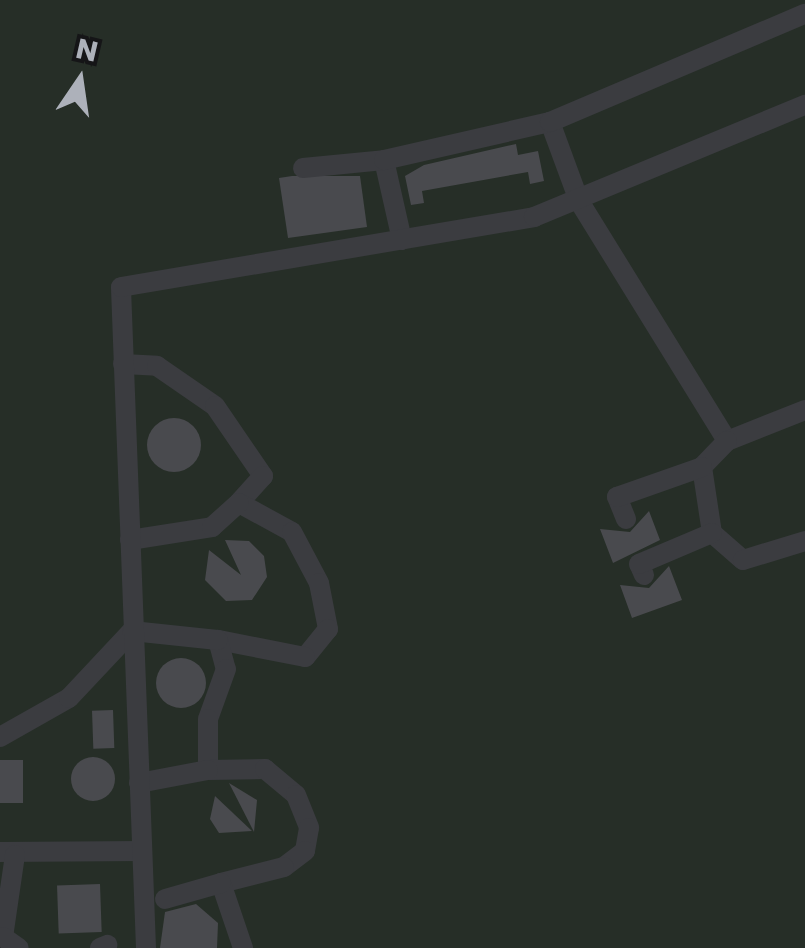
<!DOCTYPE html>
<html>
<head>
<meta charset="utf-8">
<style>
	body { margin:0 }
	#map { position:relative; width:805px; height:948px; overflow:hidden; background:#1a1a1c; font-family:Poppins,sans-serif }
	div>[style] { position:absolute }
	.green>* { inset:0; background:#262e27; transform-origin:0 0 }
	.building>* { inset:0; background:#494a4e; transform-origin:0 0 }
	.round { border-radius:50% }
	.minor>* { height:20px; margin:-10px; padding:0 10px; transform-origin:10px; border-radius:10px; background:#3b3c40 }
	span { translate:-50% -50%; white-space:nowrap; text-align:center; line-height:1.15; -webkit-text-stroke:9px #151517; paint-order:stroke }
	.north { position:absolute; left:30px; top:30px; width:100px; height:100px; -webkit-text-stroke:8px #151517; paint-order:stroke; rotate:13deg; font-size:28px; font-weight:700; line-height:40px; text-align:center; color:#adb1ba }
	.north::after { content:''; display:block; margin:auto; width:35px; height:45px; background:#adb1ba; clip-path:polygon(50% 0,100% 100%,50% 72%,0 100%) }
</style>
</head>
<body>
<div id="map">
	<div class="green">
		<div style="left:0;top:0;width:805px;height:948px"></div>
	</div>
	<div class="building">
		<div style="clip-path:polygon(516px 144px,518px 155px,538px 151px,544px 181px,530px 184px,528px 172px,422px 191px,424px 203px,411px 205px,405px 176px,424px 165px)"></div>
		<div style="clip-path:polygon(292px 176px,360px 176px,367px 227px,288px 238px,279px 178px)"></div>
		<div class="round" style="left:147px;top:418px;width:54px;height:54px"></div>
		<div style="clip-path:polygon(649px 511px,660px 540px,613px 563px,600px 529px,630px 532px)"></div>
		<div style="clip-path:polygon(225px 540px,249px 541px,264px 556px,267px 577px,252px 600px,226px 601px,205px 580px,209px 550px,241px 575px)"></div>
		<div style="clip-path:polygon(669px 566px,682px 600px,632px 618px,620px 585px,649px 588px)"></div>
		<div class="round" style="left:156px;top:658px;width:50px;height:50px"></div>
		<div style="left:113px;top:710px;width:38px;height:21px;rotate:88deg"></div>
		<div class="round" style="left:71px;top:757px;width:44px;height:44px"></div>
		<div style="left:0;top:760px;width:23px;height:43px"></div>
		<div style="clip-path:polygon(229px 783px,257px 800px,254px 832px)"></div>
		<div style="clip-path:polygon(215px 796px,252px 831px,219px 833px,210px 819px)"></div>
		<div style="left:100px;top:884px;width:48px;height:43px;rotate:88deg"></div>
		<div style="clip-path:polygon(196px 904px,218px 923px,217px 948px,160px 948px,165px 912px)"></div>
	</div>
	<div class="minor">
		<div style="left:550px;top:122px;width:84px;rotate:69.8deg"></div>
		<div style="left:579px;top:201px;width:282px;rotate:58.3deg"></div>
		<div style="left:727px;top:441px;width:84px;rotate:-21.7deg"></div>
		<div style="left:384px;top:160px;width:82px;rotate:77.3deg"></div>
		<div style="left:303px;top:168px;width:81px;rotate:-5.6deg"></div>
		<div style="left:384px;top:160px;width:170px;rotate:-12.9deg"></div>
		<div style="left:550px;top:122px;width:277px;rotate:-23deg"></div>
		<div style="left:123px;top:364px;width:34px;rotate:3deg"></div>
		<div style="left:157px;top:366px;width:70px;rotate:34.6deg"></div>
		<div style="left:215px;top:406px;width:85px;rotate:55.6deg"></div>
		<div style="left:263px;top:476px;width:36px;rotate:132deg"></div>
		<div style="left:239px;top:503px;width:60px;rotate:28.7deg"></div>
		<div style="left:292px;top:532px;width:58px;rotate:62.1deg"></div>
		<div style="left:319px;top:583px;width:47px;rotate:78.9deg"></div>
		<div style="left:328px;top:629px;width:36px;rotate:129deg"></div>
		<div style="left:305px;top:657px;width:89px;rotate:-168.9deg"></div>
		<div style="left:218px;top:640px;width:30px;rotate:75deg"></div>
		<div style="left:226px;top:669px;width:53px;rotate:109.8deg"></div>
		<div style="left:208px;top:719px;width:51px;rotate:90deg"></div>
		<div style="left:208px;top:770px;width:57px;rotate:-1deg"></div>
		<div style="left:265px;top:769px;width:40px;rotate:40deg"></div>
		<div style="left:296px;top:795px;width:35px;rotate:68deg"></div>
		<div style="left:309px;top:828px;width:23px;rotate:100deg"></div>
		<div style="left:305px;top:851px;width:26px;rotate:143deg"></div>
		<div style="left:284px;top:867px;width:65px;rotate:165.7deg"></div>
		<div style="left:221px;top:883px;width:69px;rotate:71.3deg"></div>
		<div style="left:727px;top:441px;width:36px;rotate:134deg"></div>
		<div style="left:702px;top:467px;width:67px;rotate:81.4deg"></div>
		<div style="left:712px;top:533px;width:41px;rotate:41.1deg"></div>
		<div style="left:743px;top:560px;width:65px;rotate:-17deg"></div>
		<div style="left:626px;top:519px;width:24px;rotate:-112deg"></div>
		<div style="left:617px;top:497px;width:90px;rotate:-19.4deg"></div>
		<div style="left:130px;top:540px;width:83px;rotate:-9deg"></div>
		<div style="left:212px;top:527px;width:36px;rotate:-42deg"></div>
		<div style="left:644px;top:575px;width:12px;rotate:-114deg"></div>
		<div style="left:639px;top:564px;width:79px;rotate:-23deg"></div>
		<div style="left:0;top:737px;width:79px;rotate:-29.5deg"></div>
		<div style="left:69px;top:698px;width:92px;rotate:-46.8deg"></div>
		<div style="left:132px;top:631px;width:86px;rotate:6deg"></div>
		<div style="left:139px;top:783px;width:70px;rotate:-10.7deg"></div>
		<div style="left:0;top:852px;width:142px;rotate:-0.4deg"></div>
		<div style="left:15px;top:855px;width:83px;rotate:98.3deg"></div>
		<div style="left:3px;top:937px;width:19px;rotate:35deg"></div>
		<div style="left:165px;top:899px;width:58px;rotate:-15.9deg"></div>
		<div style="left:100px;top:948px;width:8px;rotate:-23deg"></div>
		<div style="left:146px;top:948px;width:661px;rotate:-92.17deg"></div>
		<div style="left:121px;top:287px;width:419px;rotate:-9.6deg"></div>
		<div style="left:534px;top:217px;width:293px;rotate:-22.5deg"></div>
	</div>
	<div class="north">N</div>
</div>
</body>
</html>
